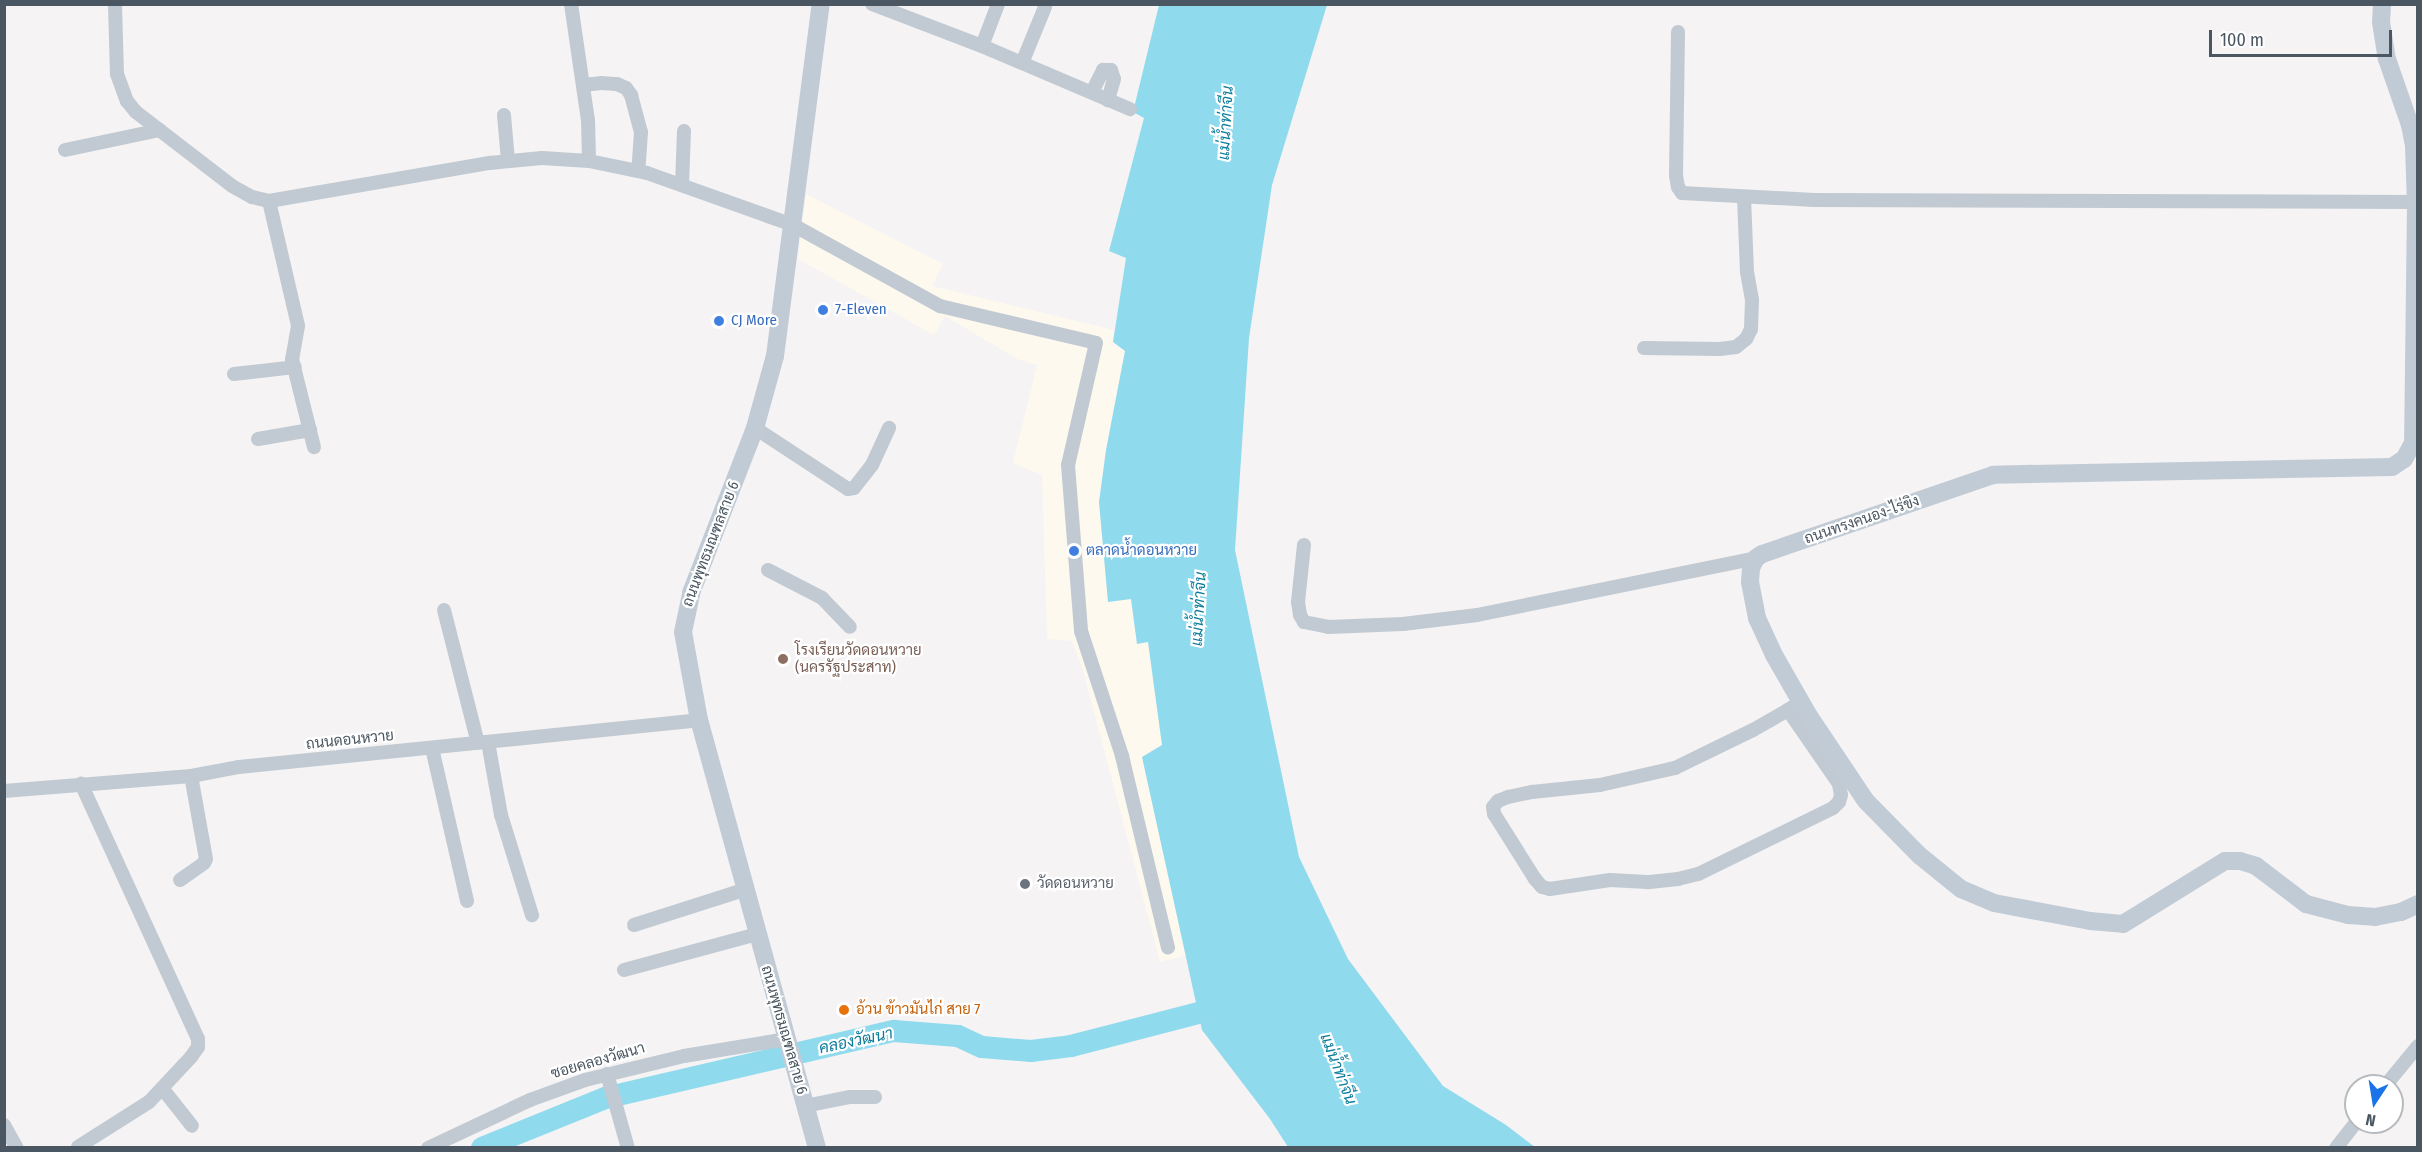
<!DOCTYPE html>
<html>
<head>
<meta charset="utf-8">
<style>
	body { margin:0 }
	#map { position:relative; width:2422px; height:1152px; overflow:hidden; background:#f5f3f3; font-family:"Fira Sans Condensed",Sarabun,sans-serif }
	div>[style] { position:absolute }
	.commercial>* { inset:0; background:#fdf9ef }
	.water>* { inset:0; background:#90daee }
	.river>* { height:22px; margin:-11px; padding:0 11px; transform-origin:11px; border-radius:11px; background:#90daee }
	.street>* { height:14px; margin:-7px; padding:0 7px; transform-origin:7px; border-radius:7px; background:#c1cad2 }
	.secondary>* { height:18px; margin:-9px; padding:0 9px; transform-origin:9px; border-radius:9px; background:#c1cbd6 }
	.dots>* { width:16px; height:16px; translate:-50% -50%; box-sizing:border-box; border:3px solid #fff; border-radius:50% }
	span { translate:-50% -50%; white-space:nowrap; text-align:center; line-height:1.15; -webkit-text-stroke:4.5px #fff; paint-order:stroke }
	.shop-label { font-size:15px; color:#366cbe }
	.left { translate:0 -50%; text-align:left }
	.street-label { font-size:15px; color:#4a5661 }
	.education-label { font-size:15px; color:#785e54 }
	.worship-label { font-size:15px; color:#5b616d }
	.food-label { font-size:15px; color:#c56008 }
	.water-label { font-size:16px; color:#0c7c9b; font-style:italic }
	.frame { position:absolute; inset:0; border:6px solid #4a5661; pointer-events:none }
	.north { position:absolute; left:2344px; top:1074px; width:60px; height:60px; box-sizing:border-box; background:#fff; border:2px solid #b7bbc0; border-radius:50%; rotate:192deg; font-size:16px; font-weight:700; line-height:24px; text-align:center; color:#4a5661 }
	.north::after { content:''; display:block; margin:auto; width:21px; height:27px; background:#1a73e8; clip-path:polygon(50% 0,100% 100%,50% 72%,0 100%) }
	.scale { position:absolute; left:2209px; top:30px; width:183px; height:27px; box-sizing:border-box; border:3px solid #4a5661; border-top:0; padding-left:8px; font-size:18px; line-height:21px; white-space:nowrap; color:#4a5661; -webkit-text-stroke:4px #fff; paint-order:stroke }
</style>
</head>
<body>
<div id="map">
	<div class="commercial">
		<div style="clip-path:polygon(806px 194px,943px 264px,932px 286px,1114px 330px,1113px 342px,1125px 351px,1106px 450px,1099px 502px,1108px 601px,1131px 599px,1137px 643px,1148px 642px,1162px 745px,1142px 757px,1187px 955px,1160px 962px,1084px 674px,1072px 641px,1047px 639px,1042px 475px,1013px 463px,1037px 365px,1017px 359px,945px 316px,934px 335px,798px 259px)"></div>
	</div>
	<div class="water">
		<div style="clip-path:polygon(1159px 5px,1327px 5px,1272px 185px,1249px 338px,1235px 550px,1299px 857px,1348px 959px,1443px 1086px,1506px 1125px,1535px 1147px,1288px 1147px,1270px 1119px,1202px 1030px,1142px 757px,1162px 745px,1148px 642px,1137px 644px,1131px 599px,1108px 602px,1099px 502px,1106px 450px,1125px 351px,1113px 342px,1126px 258px,1109px 251px,1144px 118px,1133px 112px)"></div>
	</div>
	<div class="river">
		<div style="left:482px;top:1148px;width:133px;rotate:-22.1deg"></div>
		<div style="left:605px;top:1098px;width:297px;rotate:-13.1deg"></div>
		<div style="left:894px;top:1031px;width:64px;rotate:4.5deg"></div>
		<div style="left:958px;top:1036px;width:26px;rotate:25deg"></div>
		<div style="left:982px;top:1047px;width:49px;rotate:4.7deg"></div>
		<div style="left:1031px;top:1051px;width:40px;rotate:-7.1deg"></div>
		<div style="left:1071px;top:1046px;width:160px;rotate:-14.5deg"></div>
	</div>
	<div class="street">
		<div style="left:115px;top:4px;width:70px;rotate:88.4deg"></div>
		<div style="left:117px;top:74px;width:29px;rotate:70deg"></div>
		<div style="left:127px;top:101px;width:14px;rotate:51deg"></div>
		<div style="left:136px;top:112px;width:121px;rotate:37.6deg"></div>
		<div style="left:232px;top:186px;width:23px;rotate:29deg"></div>
		<div style="left:252px;top:197px;width:17px;rotate:13deg"></div>
		<div style="left:269px;top:201px;width:224px;rotate:-9.8deg"></div>
		<div style="left:490px;top:163px;width:52px;rotate:-5.5deg"></div>
		<div style="left:542px;top:158px;width:47px;rotate:3.7deg"></div>
		<div style="left:589px;top:161px;width:59px;rotate:11.7deg"></div>
		<div style="left:647px;top:173px;width:155px;rotate:19.6deg"></div>
		<div style="left:793px;top:225px;width:168px;rotate:28.9deg"></div>
		<div style="left:940px;top:306px;width:160px;rotate:13.3deg"></div>
		<div style="left:1096px;top:343px;width:125px;rotate:102.9deg"></div>
		<div style="left:1068px;top:465px;width:167px;rotate:85.5deg"></div>
		<div style="left:1081px;top:631px;width:132px;rotate:71.8deg"></div>
		<div style="left:1122px;top:756px;width:197px;rotate:76.5deg"></div>
		<div style="left:571px;top:4px;width:117px;rotate:81.7deg"></div>
		<div style="left:588px;top:120px;width:41px;rotate:88.6deg"></div>
		<div style="left:872px;top:4px;width:118px;rotate:20.9deg"></div>
		<div style="left:982px;top:46px;width:161px;rotate:23.1deg"></div>
		<div style="left:1678px;top:32px;width:143px;rotate:90.8deg"></div>
		<div style="left:1676px;top:175px;width:12px;rotate:81deg"></div>
		<div style="left:1678px;top:187px;width:7px;rotate:56deg"></div>
		<div style="left:1682px;top:193px;width:132px;rotate:3deg"></div>
		<div style="left:1814px;top:200px;width:602px;rotate:0.19deg"></div>
		<div style="left:982px;top:46px;width:45px;rotate:-69.1deg"></div>
		<div style="left:1022px;top:63px;width:61px;rotate:-67.7deg"></div>
		<div style="left:583px;top:85px;width:18px;rotate:-6deg"></div>
		<div style="left:601px;top:83px;width:16px;rotate:4deg"></div>
		<div style="left:617px;top:84px;width:10px;rotate:24deg"></div>
		<div style="left:626px;top:88px;width:9px;rotate:54deg"></div>
		<div style="left:631px;top:95px;width:38px;rotate:75deg"></div>
		<div style="left:641px;top:132px;width:39px;rotate:94deg"></div>
		<div style="left:1092px;top:92px;width:25px;rotate:-63deg"></div>
		<div style="left:1103px;top:70px;width:8px"></div>
		<div style="left:1111px;top:70px;width:9px;rotate:72deg"></div>
		<div style="left:1114px;top:79px;width:22px;rotate:106deg"></div>
		<div style="left:504px;top:115px;width:46px;rotate:85deg"></div>
		<div style="left:65px;top:150px;width:97px;rotate:-11.9deg"></div>
		<div style="left:682px;top:185px;width:54px;rotate:-87.9deg"></div>
		<div style="left:269px;top:201px;width:128px;rotate:76.9deg"></div>
		<div style="left:298px;top:326px;width:34px;rotate:100deg"></div>
		<div style="left:292px;top:359px;width:91px;rotate:76deg"></div>
		<div style="left:1644px;top:348px;width:76px;rotate:0.8deg"></div>
		<div style="left:1720px;top:349px;width:16px;rotate:-7deg"></div>
		<div style="left:1736px;top:347px;width:13px;rotate:-39deg"></div>
		<div style="left:1746px;top:339px;width:11px;rotate:-63deg"></div>
		<div style="left:1751px;top:329px;width:29px;rotate:-88deg"></div>
		<div style="left:1752px;top:300px;width:28px;rotate:-100deg"></div>
		<div style="left:1747px;top:272px;width:74px;rotate:-92.3deg"></div>
		<div style="left:234px;top:374px;width:61px;rotate:-6.5deg"></div>
		<div style="left:755px;top:428px;width:111px;rotate:33.3deg"></div>
		<div style="left:848px;top:489px;width:6px;rotate:-9deg"></div>
		<div style="left:854px;top:488px;width:29px;rotate:-52deg"></div>
		<div style="left:872px;top:465px;width:41px;rotate:-65.3deg"></div>
		<div style="left:258px;top:439px;width:53px;rotate:-9.8deg"></div>
		<div style="left:1304px;top:545px;width:57px;rotate:96deg"></div>
		<div style="left:1298px;top:602px;width:13px;rotate:81deg"></div>
		<div style="left:1300px;top:615px;width:8px;rotate:60deg"></div>
		<div style="left:1304px;top:622px;width:25px;rotate:11deg"></div>
		<div style="left:1329px;top:627px;width:74px;rotate:-2.3deg"></div>
		<div style="left:1403px;top:624px;width:75px;rotate:-6.9deg"></div>
		<div style="left:1477px;top:615px;width:285px;rotate:-11.5deg"></div>
		<div style="left:768px;top:570px;width:61px;rotate:27.4deg"></div>
		<div style="left:822px;top:598px;width:40px;rotate:46deg"></div>
		<div style="left:444px;top:610px;width:137px;rotate:75.7deg"></div>
		<div style="left:1788px;top:710px;width:90px;rotate:55.4deg"></div>
		<div style="left:1839px;top:784px;width:11px;rotate:80deg"></div>
		<div style="left:1841px;top:795px;width:7px;rotate:106deg"></div>
		<div style="left:1839px;top:802px;width:8px;rotate:135deg"></div>
		<div style="left:1833px;top:808px;width:150px;rotate:153.9deg"></div>
		<div style="left:1698px;top:874px;width:21px;rotate:166deg"></div>
		<div style="left:1678px;top:879px;width:31px;rotate:174deg"></div>
		<div style="left:1647px;top:882px;width:37px;rotate:-177deg"></div>
		<div style="left:1610px;top:880px;width:61px;rotate:171.5deg"></div>
		<div style="left:1550px;top:889px;width:8px;rotate:-166deg"></div>
		<div style="left:1542px;top:887px;width:11px;rotate:-131deg"></div>
		<div style="left:1535px;top:879px;width:77px;rotate:-122.2deg"></div>
		<div style="left:1494px;top:814px;width:7px;rotate:-98deg"></div>
		<div style="left:1493px;top:807px;width:8px;rotate:-50deg"></div>
		<div style="left:1498px;top:801px;width:11px;rotate:-22deg"></div>
		<div style="left:1508px;top:797px;width:25px;rotate:-12deg"></div>
		<div style="left:1532px;top:792px;width:68px;rotate:-5.9deg"></div>
		<div style="left:1600px;top:785px;width:77px;rotate:-12.8deg"></div>
		<div style="left:1675px;top:768px;width:87px;rotate:-26deg"></div>
		<div style="left:1753px;top:730px;width:40px;rotate:-29.7deg"></div>
		<div style="left:1788px;top:710px;width:15px;rotate:-32deg"></div>
		<div style="left:488px;top:742px;width:74px;rotate:79.9deg"></div>
		<div style="left:501px;top:815px;width:105px;rotate:72.8deg"></div>
		<div style="left:432px;top:748px;width:157px;rotate:77.1deg"></div>
		<div style="left:4px;top:791px;width:188px;rotate:-4.6deg"></div>
		<div style="left:191px;top:776px;width:49px;rotate:-10.6deg"></div>
		<div style="left:239px;top:767px;width:462px;rotate:-5.8deg"></div>
		<div style="left:180px;top:880px;width:29px;rotate:-35deg"></div>
		<div style="left:204px;top:863px;width:4px;rotate:-63deg"></div>
		<div style="left:206px;top:859px;width:84px;rotate:-100.2deg"></div>
		<div style="left:634px;top:925px;width:115px;rotate:-17.7deg"></div>
		<div style="left:624px;top:970px;width:138px;rotate:-15.1deg"></div>
		<div style="left:607px;top:1074px;width:77px;rotate:74.2deg"></div>
		<div style="left:2385px;top:1086px;width:52px;rotate:-50.5deg"></div>
		<div style="left:162px;top:1088px;width:48px;rotate:51.7deg"></div>
		<div style="left:805px;top:1106px;width:46px;rotate:-11.3deg"></div>
		<div style="left:850px;top:1097px;width:25px"></div>
		<div style="left:4px;top:1125px;width:26px;rotate:61deg"></div>
		<div style="left:78px;top:1147px;width:84px;rotate:-32.4deg"></div>
		<div style="left:149px;top:1102px;width:62px;rotate:-47deg"></div>
		<div style="left:191px;top:1057px;width:12px;rotate:-55deg"></div>
		<div style="left:198px;top:1047px;width:8px;rotate:-90deg"></div>
		<div style="left:198px;top:1039px;width:281px;rotate:-114.6deg"></div>
		<div style="left:428px;top:1148px;width:113px;rotate:-25.2deg"></div>
		<div style="left:530px;top:1100px;width:59px;rotate:-20deg"></div>
		<div style="left:585px;top:1080px;width:102px;rotate:-13.6deg"></div>
		<div style="left:684px;top:1056px;width:104px;rotate:-9.4deg"></div>
		<div style="left:2336px;top:1148px;width:33px;rotate:-52deg"></div>
	</div>
	<div class="secondary">
		<div style="left:2382px;top:4px;width:18px;rotate:93deg"></div>
		<div style="left:2381px;top:22px;width:37px;rotate:81deg"></div>
		<div style="left:2387px;top:59px;width:70px;rotate:70.8deg"></div>
		<div style="left:2410px;top:125px;width:20px;rotate:79deg"></div>
		<div style="left:2414px;top:145px;width:60px;rotate:88.1deg"></div>
		<div style="left:2416px;top:205px;width:238px;rotate:90.7deg"></div>
		<div style="left:2413px;top:443px;width:18px;rotate:119deg"></div>
		<div style="left:2404px;top:459px;width:14px;rotate:146deg"></div>
		<div style="left:2392px;top:467px;width:399px;rotate:178.9deg"></div>
		<div style="left:1993px;top:475px;width:244px;rotate:161.1deg"></div>
		<div style="left:1762px;top:554px;width:7px;rotate:146deg"></div>
		<div style="left:1756px;top:558px;width:11px;rotate:117deg"></div>
		<div style="left:1751px;top:568px;width:14px;rotate:94deg"></div>
		<div style="left:1750px;top:582px;width:37px;rotate:79deg"></div>
		<div style="left:1757px;top:618px;width:41px;rotate:65.3deg"></div>
		<div style="left:1774px;top:655px;width:70px;rotate:60.2deg"></div>
		<div style="left:1809px;top:716px;width:102px;rotate:56.2deg"></div>
		<div style="left:1866px;top:801px;width:76px;rotate:45.5deg"></div>
		<div style="left:1919px;top:855px;width:54px;rotate:39deg"></div>
		<div style="left:1961px;top:889px;width:36px;rotate:23deg"></div>
		<div style="left:1994px;top:903px;width:98px;rotate:10.6deg"></div>
		<div style="left:2090px;top:921px;width:33px;rotate:5deg"></div>
		<div style="left:2123px;top:924px;width:120px;rotate:-31.7deg"></div>
		<div style="left:2225px;top:861px;width:15px"></div>
		<div style="left:2240px;top:861px;width:17px;rotate:17deg"></div>
		<div style="left:2256px;top:866px;width:63px;rotate:37.2deg"></div>
		<div style="left:2306px;top:904px;width:43px;rotate:14.7deg"></div>
		<div style="left:2348px;top:915px;width:27px;rotate:4deg"></div>
		<div style="left:2375px;top:917px;width:26px;rotate:-11deg"></div>
		<div style="left:2401px;top:912px;width:19px;rotate:-25deg"></div>
		<div style="left:817px;top:1148px;width:444px;rotate:-105.4deg"></div>
		<div style="left:699px;top:720px;width:89px;rotate:-100.3deg"></div>
		<div style="left:683px;top:632px;width:40px;rotate:-78deg"></div>
		<div style="left:691px;top:593px;width:177px;rotate:-68.8deg"></div>
		<div style="left:755px;top:428px;width:75px;rotate:-74.5deg"></div>
		<div style="left:775px;top:356px;width:355px;rotate:-82.6deg"></div>
	</div>
	<div class="dots">
		<div style="left:823px;top:310px;background:#3f7fe0"></div>
		<div style="left:719px;top:321px;background:#3f7fe0"></div>
		<div style="left:1074px;top:551px;background:#3f7fe0"></div>
		<div style="left:783px;top:659px;background:#8d6e63"></div>
		<div style="left:1025px;top:884px;background:#6b7280"></div>
		<div style="left:844px;top:1010px;background:#e8710a"></div>
	</div>
	<div class="shop-label">
		<span class="left" style="left:835px;top:310px">7-Eleven</span>
		<span class="left" style="left:731px;top:321px">CJ More</span>
		<span class="left" style="left:1086px;top:551px">ตลาดน้ำดอนหวาย</span>
	</div>
	<div class="street-label">
		<span style="left:1862px;top:520px;rotate:-19deg">ถนนทรงคนอง-ไร่ขิง</span>
		<span style="left:711px;top:544px;rotate:-69deg">ถนนพุทธมณฑลสาย 6</span>
		<span style="left:350px;top:740px;rotate:-6deg">ถนนดอนหวาย</span>
		<span style="left:784px;top:1030px;rotate:74deg">ถนนพุทธมณฑลสาย 6</span>
		<span style="left:598px;top:1061px;rotate:-16deg">ซอยคลองวัฒนา</span>
	</div>
	<div class="education-label">
		<span class="left" style="left:795px;top:659px">โรงเรียนวัดดอนหวาย<br>(นครรัฐประสาท)</span>
	</div>
	<div class="worship-label">
		<span class="left" style="left:1037px;top:884px">วัดดอนหวาย</span>
	</div>
	<div class="food-label">
		<span class="left" style="left:856px;top:1010px">อ้วน ข้าวมันไก่ สาย 7</span>
	</div>
	<div class="water-label">
		<span style="left:1226px;top:123px;rotate:-87deg">แม่น้ำท่าจีน</span>
		<span style="left:1199px;top:609px;rotate:-87deg">แม่น้ำท่าจีน</span>
		<span style="left:856px;top:1041px;rotate:-12deg">คลองวัฒนา</span>
		<span style="left:1338px;top:1069px;rotate:69deg">แม่น้ำท่าจีน</span>
	</div>
	<div class="frame"></div>
	<div class="north">N</div>
	<div class="scale">100 m</div>
</div>
</body>
</html>
